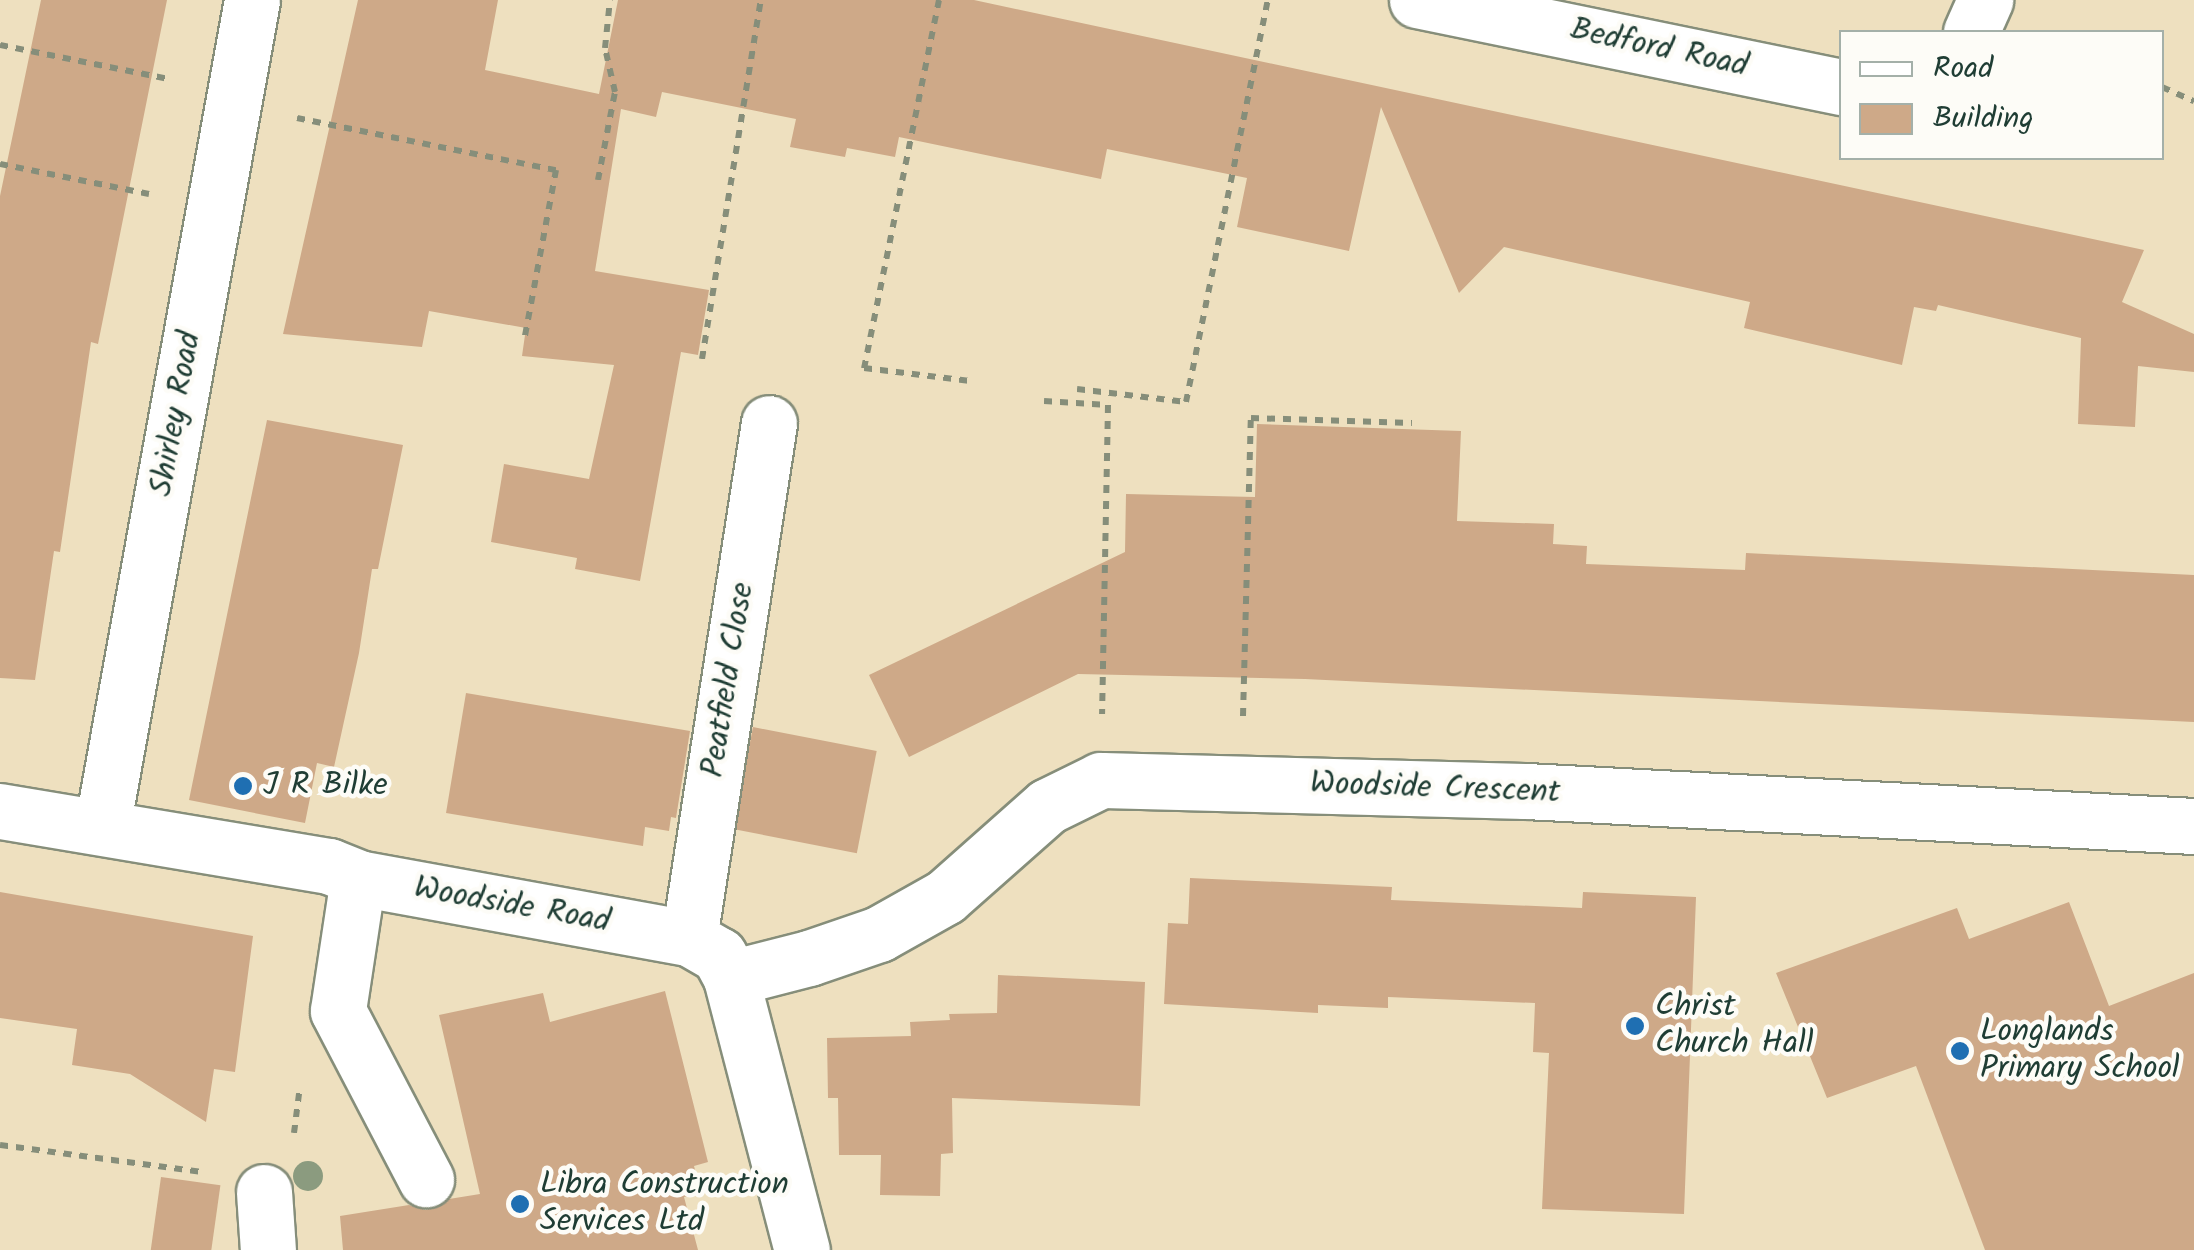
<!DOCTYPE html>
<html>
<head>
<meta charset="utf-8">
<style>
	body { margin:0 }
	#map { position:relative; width:2194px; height:1250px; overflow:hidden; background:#eee0bf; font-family:Kalam,sans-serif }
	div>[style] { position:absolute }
	.building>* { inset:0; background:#cea988; transform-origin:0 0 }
	.path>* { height:6px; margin-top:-3px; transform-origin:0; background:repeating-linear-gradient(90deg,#868e7a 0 8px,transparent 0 16px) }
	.roads { filter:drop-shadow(2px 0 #868e7a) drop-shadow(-2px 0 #868e7a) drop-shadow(0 2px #868e7a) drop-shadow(0 -2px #868e7a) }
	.minor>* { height:55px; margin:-27.5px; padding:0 27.5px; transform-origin:27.5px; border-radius:27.5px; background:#fff }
	.trees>* { width:30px; height:30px; margin:-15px; border-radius:50%; background:#8b9b7f }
	.dots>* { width:28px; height:28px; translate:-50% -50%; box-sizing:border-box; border:5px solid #fdfcf7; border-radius:50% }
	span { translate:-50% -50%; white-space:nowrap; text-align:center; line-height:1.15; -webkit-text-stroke:9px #fdfcf7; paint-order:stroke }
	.street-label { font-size:32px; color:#1f3d34 }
	.poi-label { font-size:32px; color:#1f3d34 }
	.left { translate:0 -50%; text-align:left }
	.legend { position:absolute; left:1839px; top:30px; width:325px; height:130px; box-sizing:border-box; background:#fdfcf7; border:2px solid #a4b0a9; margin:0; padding:12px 18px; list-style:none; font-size:30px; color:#1f3d34 }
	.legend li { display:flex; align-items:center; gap:20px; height:50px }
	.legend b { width:50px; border:2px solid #a4b0a9 }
</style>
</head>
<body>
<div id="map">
	<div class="building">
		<div style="clip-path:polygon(41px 0,167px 0,98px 344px,91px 342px,60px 552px,54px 551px,35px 680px,0 678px,0 196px)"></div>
		<div style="clip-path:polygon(358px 0,498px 0,485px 70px,599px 94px,618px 0,974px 0,2144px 250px,2122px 302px,2194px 334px,2194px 372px,2138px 366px,2135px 427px,2078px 424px,2081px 338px,1938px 305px,1936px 311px,1914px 307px,1902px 365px,1744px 328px,1750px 302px,1504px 247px,1459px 293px,1381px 107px,1349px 251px,1237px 227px,1247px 178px,1107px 149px,1101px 179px,899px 137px,895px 157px,847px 148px,845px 157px,790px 147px,796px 119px,662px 92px,656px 117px,621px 109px,595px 271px,709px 290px,698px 355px,681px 352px,640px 581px,575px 569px,577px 558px,491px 542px,504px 464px,589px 479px,614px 365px,522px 356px,526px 328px,429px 311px,422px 347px,283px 334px)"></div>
		<div style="clip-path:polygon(267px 420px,403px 445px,378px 569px,372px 569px,359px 653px,334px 767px,317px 763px,305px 823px,189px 800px)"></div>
		<div style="clip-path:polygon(1257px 424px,1461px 431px,1457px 521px,1554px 524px,1553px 544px,1587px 546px,1586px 564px,1745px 570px,1746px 553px,2194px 575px,2194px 722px,1305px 679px,1078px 674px,909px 757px,869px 675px,1125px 552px,1126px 494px,1255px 497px)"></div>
		<div style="clip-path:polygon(466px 693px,690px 731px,676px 818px,671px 817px,669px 831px,645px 827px,643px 846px,446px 813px)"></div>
		<div style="left:753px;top:727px;width:126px;height:104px;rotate:11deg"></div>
		<div style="clip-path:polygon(1190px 878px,1392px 887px,1391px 900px,1582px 908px,1583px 892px,1696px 897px,1684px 1214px,1542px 1209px,1549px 1053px,1533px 1052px,1535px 1003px,1388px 997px,1388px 1008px,1318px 1005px,1318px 1013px,1164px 1004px,1168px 923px,1188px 924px)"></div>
		<div style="clip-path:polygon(0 892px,253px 936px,235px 1072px,214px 1069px,206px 1122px,130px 1074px,72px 1065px,77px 1029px,0 1018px)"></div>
		<div style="clip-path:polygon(2069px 902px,2109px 1006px,2194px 973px,2194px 1250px,1985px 1250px,1916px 1066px,1827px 1098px,1776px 973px,1957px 908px,1969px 939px)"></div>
		<div style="clip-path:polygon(998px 975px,1145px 982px,1140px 1106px,952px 1098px,953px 1153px,941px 1154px,940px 1196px,880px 1195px,881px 1155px,839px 1155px,838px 1098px,828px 1098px,827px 1038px,911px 1036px,910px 1022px,950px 1020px,949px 1014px,997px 1013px)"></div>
		<div style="clip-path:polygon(665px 991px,708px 1162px,694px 1166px,701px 1193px,684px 1197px,698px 1250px,343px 1250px,340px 1216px,409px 1205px,426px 1210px,449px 1199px,480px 1194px,439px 1015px,543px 993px,550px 1022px)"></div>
		<div style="left:161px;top:1177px;width:60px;height:74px;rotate:8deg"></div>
	</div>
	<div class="path">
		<div style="left:939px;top:0;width:376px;rotate:101.5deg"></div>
		<div style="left:864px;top:368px;width:107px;rotate:7deg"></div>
		<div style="left:0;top:45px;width:172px;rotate:11.4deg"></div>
		<div style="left:2162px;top:87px;width:35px;rotate:24deg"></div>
		<div style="left:297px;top:118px;width:264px;rotate:11.4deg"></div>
		<div style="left:556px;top:170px;width:169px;rotate:100.6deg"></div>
		<div style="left:0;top:164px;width:152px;rotate:11.4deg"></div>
		<div style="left:598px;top:180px;width:90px;rotate:-79.1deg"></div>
		<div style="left:615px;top:92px;width:45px;rotate:-102.8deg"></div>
		<div style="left:605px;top:48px;width:48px;rotate:-84.1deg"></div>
		<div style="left:702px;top:359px;width:364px;rotate:-80.7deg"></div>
		<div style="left:1077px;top:389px;width:110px;rotate:6.8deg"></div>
		<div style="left:1186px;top:402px;width:410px;rotate:-78.5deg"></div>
		<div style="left:1044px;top:401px;width:64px;rotate:3.6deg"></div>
		<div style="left:1108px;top:405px;width:309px;rotate:91.1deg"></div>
		<div style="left:1243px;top:716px;width:298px;rotate:-88.5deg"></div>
		<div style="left:1251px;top:418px;width:161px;rotate:1.8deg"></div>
		<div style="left:294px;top:1133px;width:47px;rotate:-82.7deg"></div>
		<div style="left:0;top:1145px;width:204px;rotate:7.6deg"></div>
	</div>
	<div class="roads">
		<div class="minor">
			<div style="left:1417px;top:0;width:434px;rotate:11.6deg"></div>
			<div style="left:1971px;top:32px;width:35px;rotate:-66deg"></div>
			<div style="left:0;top:811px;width:334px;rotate:9.5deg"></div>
			<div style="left:329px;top:866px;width:31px;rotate:22deg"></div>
			<div style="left:358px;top:878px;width:336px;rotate:10.3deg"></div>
			<div style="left:689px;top:938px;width:34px;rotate:30deg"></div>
			<div style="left:719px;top:955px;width:26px;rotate:62deg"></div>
			<div style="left:731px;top:978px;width:281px;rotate:75.4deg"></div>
			<div style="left:102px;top:827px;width:840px;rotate:-79.72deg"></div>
			<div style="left:358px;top:878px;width:134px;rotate:98.6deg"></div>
			<div style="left:338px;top:1011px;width:190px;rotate:62.4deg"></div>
			<div style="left:689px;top:938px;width:521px;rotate:-81.17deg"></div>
			<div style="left:731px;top:978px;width:81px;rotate:-14.4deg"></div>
			<div style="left:809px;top:958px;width:74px;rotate:-18.9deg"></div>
			<div style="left:879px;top:934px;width:76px;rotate:-29.3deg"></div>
			<div style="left:945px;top:897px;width:137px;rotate:-41.5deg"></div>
			<div style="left:1048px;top:806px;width:59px;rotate:-26.1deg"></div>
			<div style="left:1101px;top:780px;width:425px;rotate:1.5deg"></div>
			<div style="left:1526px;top:791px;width:669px;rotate:3deg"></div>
			<div style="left:264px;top:1192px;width:58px;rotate:86.1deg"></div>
		</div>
	</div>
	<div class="trees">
		<div style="left:308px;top:1176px"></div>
	</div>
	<div class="dots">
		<div style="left:243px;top:786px;background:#1f6fb2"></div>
		<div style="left:1635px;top:1026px;background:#1f6fb2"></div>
		<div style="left:1960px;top:1051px;background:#1f6fb2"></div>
		<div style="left:520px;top:1204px;background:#1f6fb2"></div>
	</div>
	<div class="street-label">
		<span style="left:1659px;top:49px;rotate:12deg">Bedford Road</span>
		<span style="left:177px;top:414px;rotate:-80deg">Shirley Road</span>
		<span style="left:729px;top:680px;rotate:-81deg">Peatfield Close</span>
		<span style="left:1435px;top:789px;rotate:2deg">Woodside Crescent</span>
		<span style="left:512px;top:906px;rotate:10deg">Woodside Road</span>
	</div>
	<div class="poi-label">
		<span class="left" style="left:263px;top:786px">J R Bilke</span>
		<span class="left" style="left:1655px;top:1026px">Christ<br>Church Hall</span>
		<span class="left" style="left:1980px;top:1051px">Longlands<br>Primary School</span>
		<span class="left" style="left:540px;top:1204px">Libra Construction<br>Services Ltd</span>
	</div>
	<ul class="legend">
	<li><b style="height:12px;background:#fff"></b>Road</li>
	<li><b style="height:28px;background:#cea988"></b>Building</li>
	</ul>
</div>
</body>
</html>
